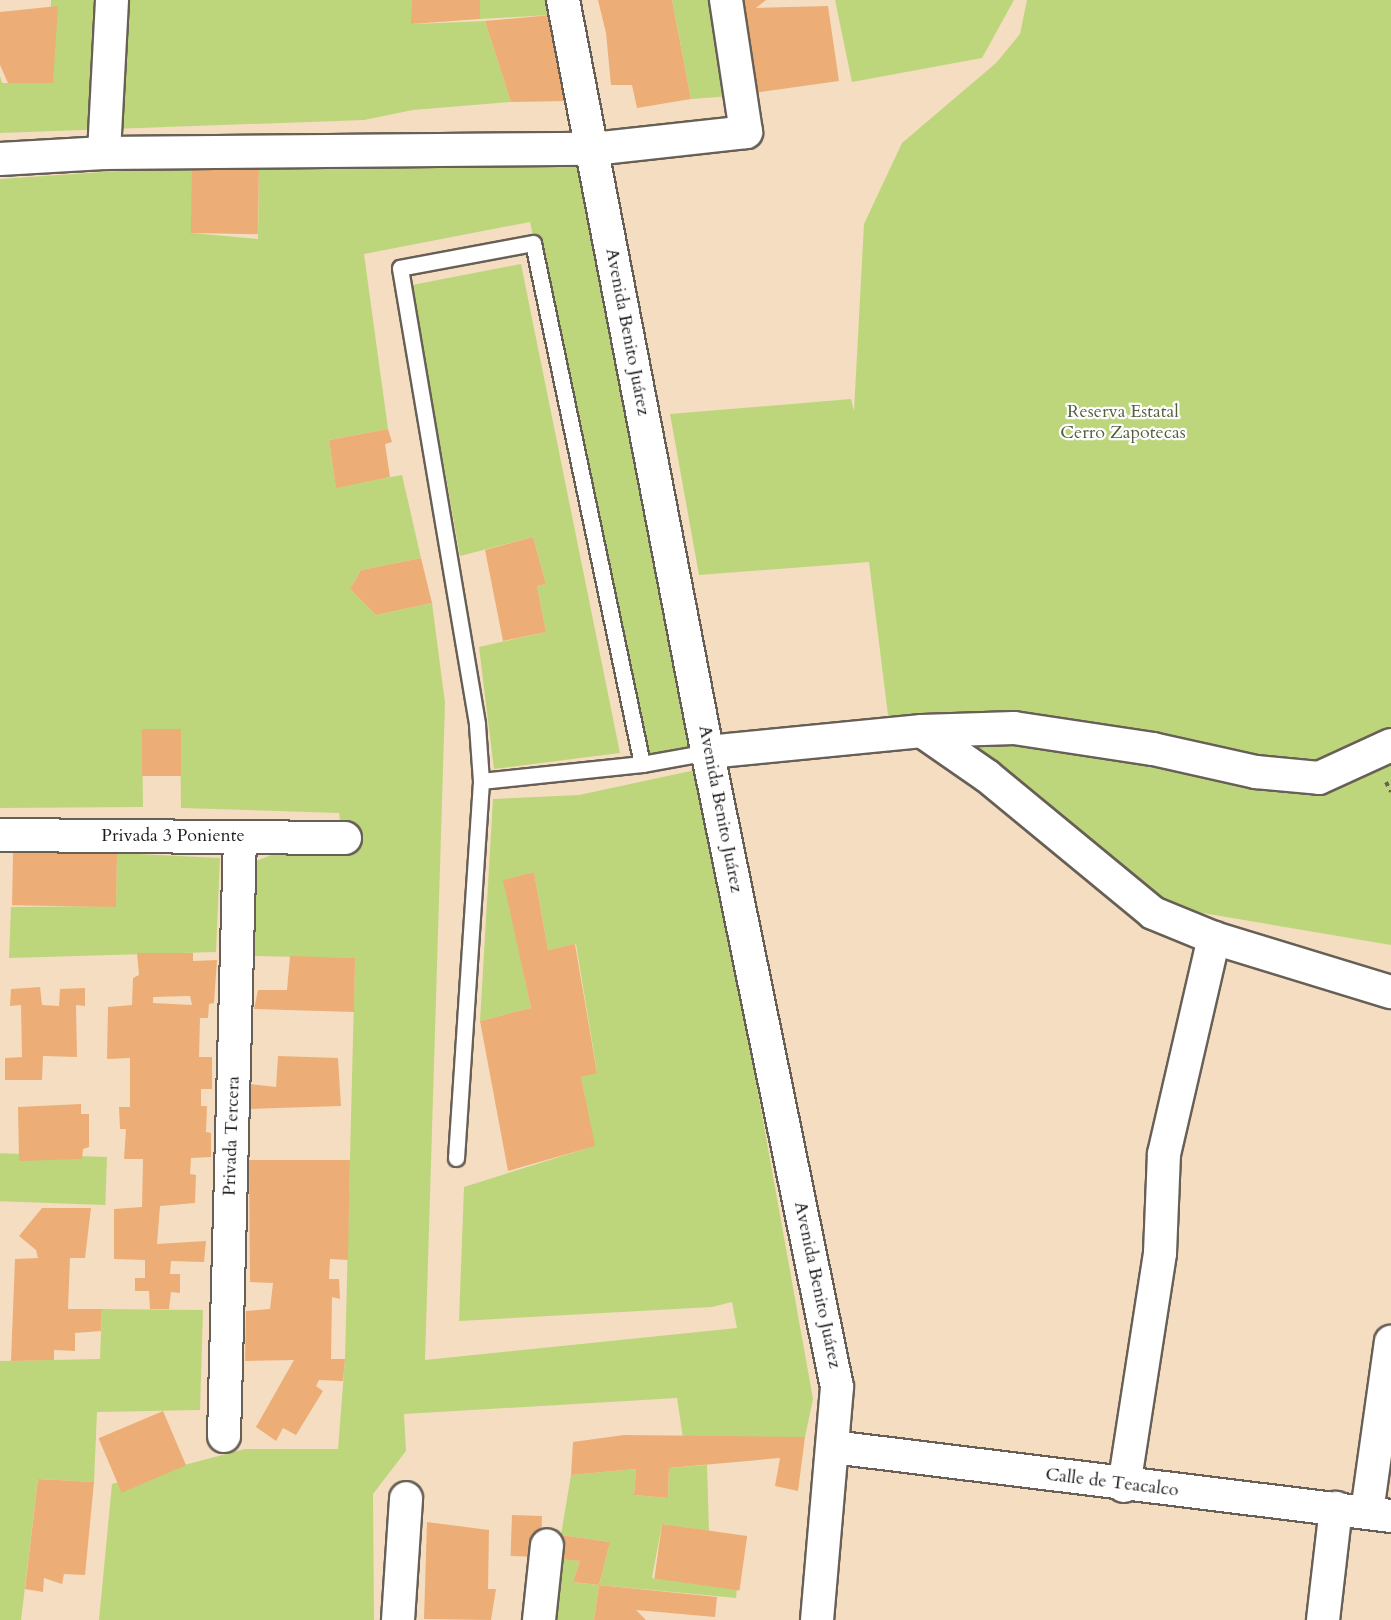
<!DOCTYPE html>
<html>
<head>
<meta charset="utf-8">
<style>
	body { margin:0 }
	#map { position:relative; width:1391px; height:1620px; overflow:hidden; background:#f5ddc2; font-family:Cardo,serif }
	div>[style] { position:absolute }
	.green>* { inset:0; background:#bdd67b; transform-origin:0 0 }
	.building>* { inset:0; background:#ecae76; transform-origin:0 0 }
	.path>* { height:4px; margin-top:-2px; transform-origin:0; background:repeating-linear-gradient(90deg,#686056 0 4.5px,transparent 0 9px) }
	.roads { filter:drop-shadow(2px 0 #686056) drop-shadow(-2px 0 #686056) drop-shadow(0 2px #686056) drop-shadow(0 -2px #686056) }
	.lane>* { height:15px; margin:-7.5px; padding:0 7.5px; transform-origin:7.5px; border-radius:7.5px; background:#fff }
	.street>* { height:32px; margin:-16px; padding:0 16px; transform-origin:16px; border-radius:16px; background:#fff }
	span { translate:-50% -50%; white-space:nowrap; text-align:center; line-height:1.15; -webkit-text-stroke:4.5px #fff; paint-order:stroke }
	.street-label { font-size:18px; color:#1c1c1c }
	.park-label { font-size:18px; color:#545d3d }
</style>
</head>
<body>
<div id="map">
	<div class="green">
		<div style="clip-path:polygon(51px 0,412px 0,413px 24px,485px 21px,511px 102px,413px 110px,364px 120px,0 133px,0 76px,2px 83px,50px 83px)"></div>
		<div style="clip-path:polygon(480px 0,548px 0,551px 15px,480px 19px)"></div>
		<div style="clip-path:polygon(672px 0,715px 0,731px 96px,691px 99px)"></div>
		<div style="clip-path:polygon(835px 0,1014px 0,982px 58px,852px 82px)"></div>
		<div style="clip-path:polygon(1027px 0,1391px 0,1391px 945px,1144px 903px,888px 715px,869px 562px,699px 575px,670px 414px,851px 399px,854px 411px,864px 224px,902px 143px,996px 63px,1020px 34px)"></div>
		<div style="clip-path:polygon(586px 156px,706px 745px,647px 756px,530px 222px,364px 254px,388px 429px,329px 440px,336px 487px,402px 475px,421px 558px,361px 570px,350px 589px,376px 615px,432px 603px,445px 703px,425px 1360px,737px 1328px,732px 1302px,712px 1307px,459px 1321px,464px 1187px,594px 1146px,581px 1077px,597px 1072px,576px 944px,548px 950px,534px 872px,504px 880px,531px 1008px,480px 1021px,493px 799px,579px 795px,700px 769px,813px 1399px,805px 1437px,683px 1438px,677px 1398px,404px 1414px,406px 1451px,373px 1494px,374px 1620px,99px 1620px,112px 1484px,245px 1449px,338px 1449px,345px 1359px,355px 958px,254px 956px,254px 862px,271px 855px,344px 854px,339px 813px,181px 808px,180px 729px,142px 730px,143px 807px,0 808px,0 179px,192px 166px,192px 233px,258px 239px,259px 167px)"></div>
		<div style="clip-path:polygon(521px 264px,620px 753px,494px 769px,479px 647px,546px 632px,537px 586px,546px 584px,533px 537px,460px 556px,412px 285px)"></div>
		<div style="clip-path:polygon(117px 853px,220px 858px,216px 952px,9px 958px,11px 907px,116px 906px)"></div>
		<div style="left:107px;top:1157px;width:48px;height:107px;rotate:92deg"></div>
		<div style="clip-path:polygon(102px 1309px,203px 1310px,200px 1410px,97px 1412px,94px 1482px,38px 1479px,21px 1620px,0 1620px,0 1361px,100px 1359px)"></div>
		<div style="clip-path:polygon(707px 1465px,709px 1531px,662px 1524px,652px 1578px,737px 1587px,736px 1598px,599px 1585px,594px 1620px,555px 1620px,558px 1559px,580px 1561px,573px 1582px,599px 1585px,610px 1542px,561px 1535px,571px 1475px,636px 1469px,634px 1495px,668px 1498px,669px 1468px)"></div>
	</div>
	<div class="building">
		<div style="clip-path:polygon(412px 0,480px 0,480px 19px,411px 24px)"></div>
		<div style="clip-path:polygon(598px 0,672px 0,691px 99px,637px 108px,632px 85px,611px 85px,606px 33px)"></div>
		<div style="clip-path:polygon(715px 0,766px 0,756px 8px,828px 6px,839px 81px,731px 96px)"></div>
		<div style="clip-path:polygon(58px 6px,53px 83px,8px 83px,0 65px,0 12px)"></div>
		<div style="clip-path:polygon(551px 15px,568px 101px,511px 102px,485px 21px)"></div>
		<div style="left:192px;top:166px;width:67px;height:67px;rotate:1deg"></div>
		<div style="clip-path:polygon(388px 429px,392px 442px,385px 444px,390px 477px,336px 488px,329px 440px)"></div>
		<div style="clip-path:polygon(533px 537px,546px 584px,537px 586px,546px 632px,503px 641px,485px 550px)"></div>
		<div style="clip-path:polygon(421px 558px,432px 603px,376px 615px,350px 589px,361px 570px)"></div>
		<div style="left:142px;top:729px;width:39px;height:47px"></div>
		<div style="left:117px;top:853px;width:54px;height:104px;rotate:91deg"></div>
		<div style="clip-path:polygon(534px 872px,548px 950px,575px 944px,597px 1073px,581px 1077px,595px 1146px,508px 1171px,480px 1021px,531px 1008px,503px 880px)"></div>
		<div style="clip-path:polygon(evenodd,137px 953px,193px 953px,193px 961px,217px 960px,214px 1003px,209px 1004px,208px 1018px,200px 1018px,199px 1057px,212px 1057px,212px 1089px,201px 1089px,201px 1106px,207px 1106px,206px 1132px,211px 1133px,211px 1157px,191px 1158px,190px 1174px,196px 1175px,195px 1203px,160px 1206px,157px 1244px,206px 1241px,204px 1262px,171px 1261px,170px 1274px,180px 1274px,180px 1293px,171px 1292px,169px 1309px,150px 1309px,149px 1291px,135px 1291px,135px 1278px,145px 1278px,145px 1260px,114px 1259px,114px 1209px,142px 1207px,143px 1159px,124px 1159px,126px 1129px,120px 1129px,119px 1107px,130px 1107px,130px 1058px,107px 1059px,108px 1007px,132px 1005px,133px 978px,139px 975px,137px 953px,190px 996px,192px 1005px,153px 1003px,153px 997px,190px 996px)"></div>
		<div style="clip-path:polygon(290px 956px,355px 958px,354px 1012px,254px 1009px,258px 990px,287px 990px)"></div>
		<div style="clip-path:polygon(40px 987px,42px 1005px,59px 1006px,60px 989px,85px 988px,85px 1006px,76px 1005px,77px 1057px,43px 1056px,42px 1080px,5px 1080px,5px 1058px,22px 1057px,21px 1005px,10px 1006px,11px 989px)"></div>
		<div style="clip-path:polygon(278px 1056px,338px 1058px,341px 1106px,250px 1109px,250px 1084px,276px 1087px)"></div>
		<div style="clip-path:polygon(81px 1104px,81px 1114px,89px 1114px,89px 1147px,83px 1149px,82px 1159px,19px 1161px,18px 1107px)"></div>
		<div style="clip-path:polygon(249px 1160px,350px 1160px,348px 1260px,330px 1259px,329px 1279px,339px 1279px,340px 1299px,332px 1297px,331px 1359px,345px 1359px,343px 1381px,319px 1380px,316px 1386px,323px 1391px,296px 1435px,283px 1428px,276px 1441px,256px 1427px,294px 1360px,245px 1361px,246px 1311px,270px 1309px,273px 1283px,250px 1282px)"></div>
		<div style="clip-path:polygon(42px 1208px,91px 1208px,85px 1258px,70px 1258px,68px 1309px,102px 1309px,101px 1331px,75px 1333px,75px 1351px,54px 1350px,54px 1360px,11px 1361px,15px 1259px,38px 1258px,36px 1250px,19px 1236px)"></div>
		<div style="left:163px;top:1411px;width:59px;height:70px;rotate:67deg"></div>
		<div style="clip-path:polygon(624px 1435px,805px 1437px,798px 1491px,775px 1486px,780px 1458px,669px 1468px,668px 1498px,634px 1495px,636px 1469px,571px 1475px,573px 1442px)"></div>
		<div style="clip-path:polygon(38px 1479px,94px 1482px,85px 1575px,64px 1574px,62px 1584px,44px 1578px,43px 1592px,25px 1589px)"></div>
		<div style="left:512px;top:1515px;width:30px;height:41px;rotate:2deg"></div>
		<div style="clip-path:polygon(427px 1522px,489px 1530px,488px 1589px,496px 1589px,491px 1620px,424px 1619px)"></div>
		<div style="left:662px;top:1524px;width:86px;height:55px;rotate:8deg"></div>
		<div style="clip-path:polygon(561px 1535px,610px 1542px,599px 1585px,573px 1582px,580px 1561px,558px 1559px)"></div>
		<div style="clip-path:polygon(599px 1585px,717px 1597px,715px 1617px,636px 1610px,646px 1620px,594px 1620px)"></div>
	</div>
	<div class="path">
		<div style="left:1386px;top:782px;width:11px;rotate:63deg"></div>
	</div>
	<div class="roads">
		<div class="lane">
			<div style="left:642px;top:764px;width:532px;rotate:-101.82deg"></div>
			<div style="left:533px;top:243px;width:135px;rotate:169.4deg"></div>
			<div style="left:400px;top:268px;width:463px;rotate:80.4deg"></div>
			<div style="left:477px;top:725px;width:56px;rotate:85.9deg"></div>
			<div style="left:481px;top:781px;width:162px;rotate:-6deg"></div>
			<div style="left:642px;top:764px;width:67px;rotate:-10.3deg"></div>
			<div style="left:456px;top:1158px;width:378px;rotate:-86.2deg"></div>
		</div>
		<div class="street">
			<div style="left:563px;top:0;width:759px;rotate:79.13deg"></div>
			<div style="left:706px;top:745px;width:655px;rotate:78.47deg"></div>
			<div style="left:837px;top:1387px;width:234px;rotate:94.9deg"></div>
			<div style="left:104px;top:153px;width:153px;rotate:-87deg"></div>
			<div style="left:0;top:159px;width:104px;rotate:-3.3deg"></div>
			<div style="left:104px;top:153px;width:489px;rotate:-0.5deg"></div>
			<div style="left:593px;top:149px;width:154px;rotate:-6.3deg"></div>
			<div style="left:746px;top:132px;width:134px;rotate:-98.6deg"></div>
			<div style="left:922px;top:731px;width:79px;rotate:34.7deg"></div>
			<div style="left:987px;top:776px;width:215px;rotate:39.5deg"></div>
			<div style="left:1153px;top:913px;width:66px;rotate:22.3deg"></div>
			<div style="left:1214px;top:938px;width:185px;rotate:17deg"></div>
			<div style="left:708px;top:752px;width:215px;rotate:-5.6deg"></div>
			<div style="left:922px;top:731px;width:92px;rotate:-1.9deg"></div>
			<div style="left:1014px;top:728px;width:141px;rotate:8.6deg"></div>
			<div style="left:1153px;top:749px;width:106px;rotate:12.6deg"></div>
			<div style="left:1256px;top:772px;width:63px;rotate:5.4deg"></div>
			<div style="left:1319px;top:778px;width:79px;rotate:-24.6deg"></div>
			<div style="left:0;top:835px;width:345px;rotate:0.5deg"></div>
			<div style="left:224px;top:1436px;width:599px;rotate:-88.47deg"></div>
			<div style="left:833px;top:1447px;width:562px;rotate:7.05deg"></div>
			<div style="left:1124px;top:1486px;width:236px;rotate:-81.2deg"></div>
			<div style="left:1160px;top:1253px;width:99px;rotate:-87.7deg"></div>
			<div style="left:1164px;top:1154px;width:222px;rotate:-77deg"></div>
			<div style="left:1367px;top:1512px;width:172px;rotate:-82deg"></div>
			<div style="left:398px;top:1620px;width:122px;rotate:-86.2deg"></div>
			<div style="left:539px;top:1620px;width:75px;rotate:-83.9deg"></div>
			<div style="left:1323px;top:1620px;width:113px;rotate:-83.4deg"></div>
		</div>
	</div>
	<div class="street-label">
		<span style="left:627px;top:332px;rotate:79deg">Avenida Benito Juárez</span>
		<span style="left:720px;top:809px;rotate:79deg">Avenida Benito Juárez</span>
		<span style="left:173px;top:836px">Privada 3 Poniente</span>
		<span style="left:232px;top:1136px;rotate:-88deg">Privada Tercera</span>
		<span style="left:817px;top:1285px;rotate:78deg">Avenida Benito Juárez</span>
		<span style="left:1112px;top:1483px;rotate:7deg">Calle de Teacalco</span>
	</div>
	<div class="park-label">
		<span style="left:1123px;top:423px">Reserva Estatal<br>Cerro Zapotecas</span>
	</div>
</div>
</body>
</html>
